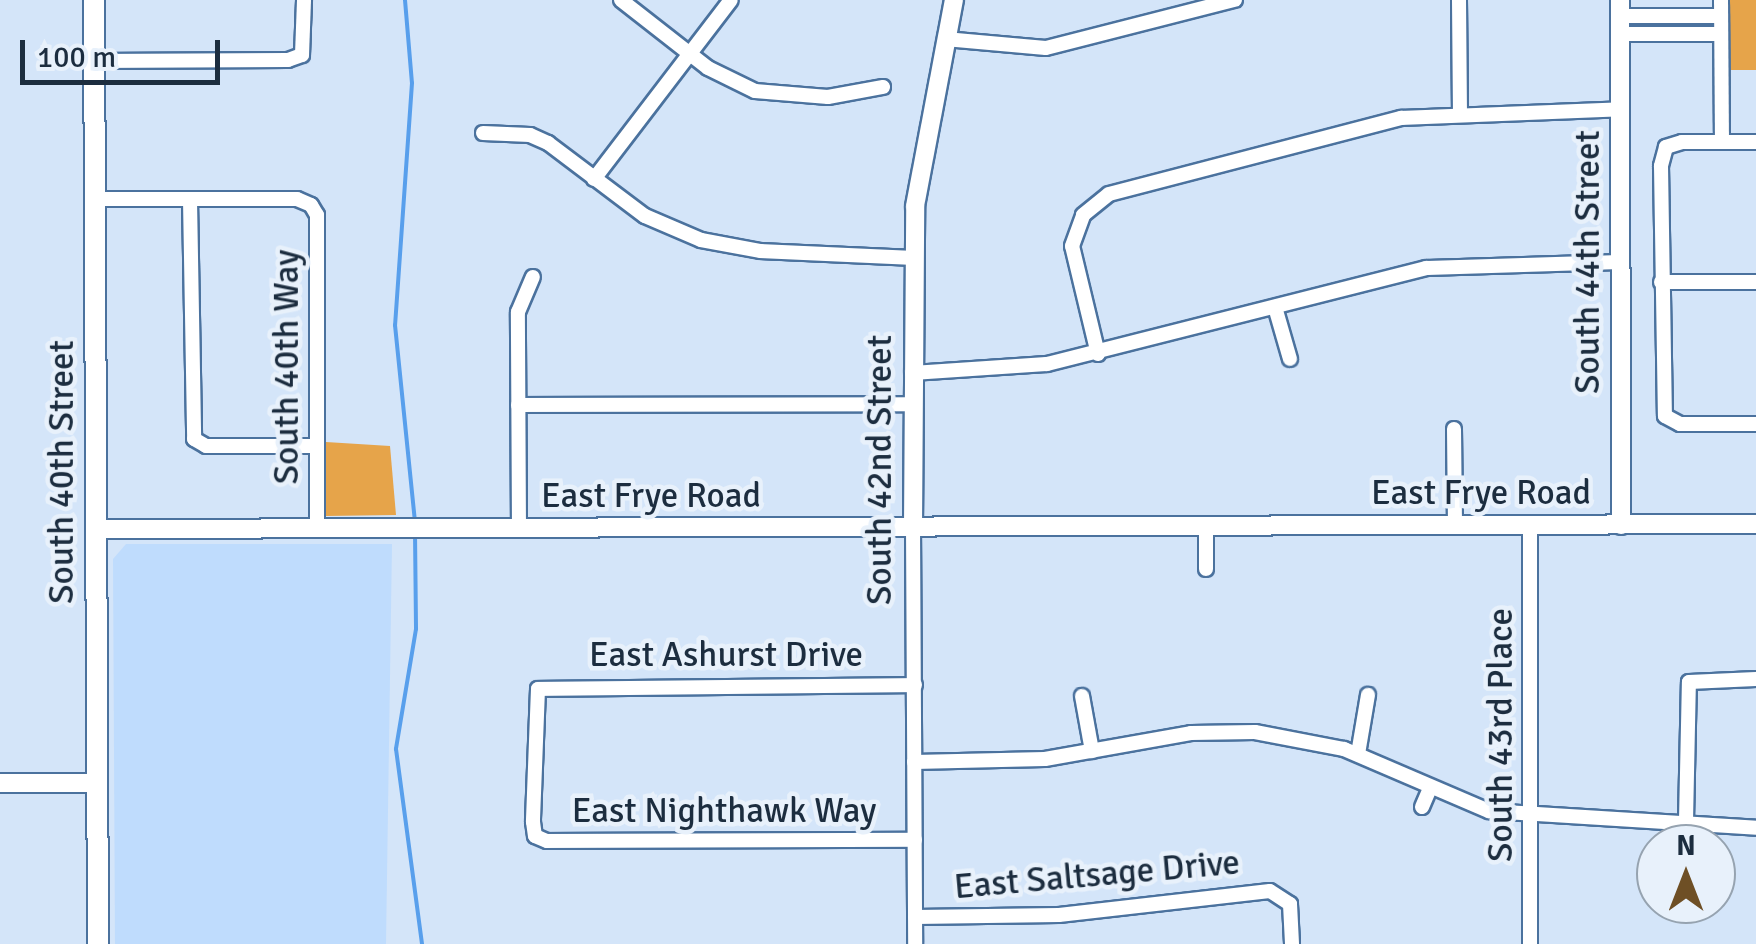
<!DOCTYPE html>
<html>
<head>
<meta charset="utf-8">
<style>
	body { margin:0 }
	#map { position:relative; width:1756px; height:944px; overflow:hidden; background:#d4e5f9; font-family:Signika,sans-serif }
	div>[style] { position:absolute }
	.built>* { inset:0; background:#bfdcfd }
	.green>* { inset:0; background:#e6a44a; transform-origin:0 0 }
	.stream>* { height:4px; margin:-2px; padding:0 2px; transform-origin:2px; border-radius:2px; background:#589fec }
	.roads { filter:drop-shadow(2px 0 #4b729e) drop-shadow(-2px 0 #4b729e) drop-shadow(0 2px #4b729e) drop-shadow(0 -2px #4b729e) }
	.minor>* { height:14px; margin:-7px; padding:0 7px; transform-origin:7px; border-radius:7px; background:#fff }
	.tertiary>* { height:18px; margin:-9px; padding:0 9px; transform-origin:9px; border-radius:9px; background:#fff }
	.secondary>* { height:20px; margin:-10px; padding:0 10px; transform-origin:10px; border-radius:10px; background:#fff }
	span { translate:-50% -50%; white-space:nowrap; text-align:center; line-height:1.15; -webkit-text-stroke:9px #e8f1fb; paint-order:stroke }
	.street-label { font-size:35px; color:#1c2d3f }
	.north { position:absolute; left:1636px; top:824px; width:100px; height:100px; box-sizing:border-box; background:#e8f1fb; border:2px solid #96a3b0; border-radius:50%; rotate:0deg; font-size:28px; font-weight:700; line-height:40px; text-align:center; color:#1c2d3f }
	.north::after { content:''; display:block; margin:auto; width:35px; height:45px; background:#6e4f25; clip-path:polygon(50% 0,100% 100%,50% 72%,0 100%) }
	.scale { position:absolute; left:20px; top:40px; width:200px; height:45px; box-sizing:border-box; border:5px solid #1c2d3f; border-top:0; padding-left:12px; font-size:30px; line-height:35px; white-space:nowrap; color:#1c2d3f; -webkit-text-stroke:8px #e8f1fb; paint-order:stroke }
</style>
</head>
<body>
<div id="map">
	<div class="built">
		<div style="clip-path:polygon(126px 544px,392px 544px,386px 944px,115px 944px,113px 559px)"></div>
	</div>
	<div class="green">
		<div style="left:1721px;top:0;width:35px;height:70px"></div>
		<div style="clip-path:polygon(326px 442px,390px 446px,396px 515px,326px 516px)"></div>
	</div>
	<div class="stream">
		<div style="left:405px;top:0;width:83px;rotate:85.2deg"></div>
		<div style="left:412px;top:83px;width:243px;rotate:94deg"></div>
		<div style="left:395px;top:325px;width:198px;rotate:84.2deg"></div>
		<div style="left:415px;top:532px;width:97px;rotate:89.4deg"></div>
		<div style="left:416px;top:629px;width:122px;rotate:99.5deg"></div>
		<div style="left:396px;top:749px;width:197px;rotate:82.4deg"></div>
	</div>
	<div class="roads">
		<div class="minor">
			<div style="left:621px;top:0;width:110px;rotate:38deg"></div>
			<div style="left:708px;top:68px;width:52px;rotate:26.1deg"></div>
			<div style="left:755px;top:91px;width:73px;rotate:4.7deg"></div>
			<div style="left:828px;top:97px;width:56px;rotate:-10.3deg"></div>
			<div style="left:1459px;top:0;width:112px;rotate:89.5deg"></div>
			<div style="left:1721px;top:0;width:142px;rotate:89.6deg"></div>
			<div style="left:1620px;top:16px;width:101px"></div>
			<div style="left:1620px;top:34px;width:101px"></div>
			<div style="left:945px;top:39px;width:101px;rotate:5.1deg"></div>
			<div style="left:1046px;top:48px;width:195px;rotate:-14.3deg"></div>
			<div style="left:94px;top:61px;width:194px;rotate:-0.3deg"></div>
			<div style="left:288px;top:60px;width:15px;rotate:-20deg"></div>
			<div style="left:302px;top:55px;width:55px;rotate:-87.9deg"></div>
			<div style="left:483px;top:133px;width:47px;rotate:2.4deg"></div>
			<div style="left:530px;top:135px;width:20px;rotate:24deg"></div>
			<div style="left:548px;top:143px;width:121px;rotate:37deg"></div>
			<div style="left:645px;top:216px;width:61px;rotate:23.2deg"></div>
			<div style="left:701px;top:240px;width:61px;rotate:10.4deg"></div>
			<div style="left:761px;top:251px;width:152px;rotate:2.6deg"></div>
			<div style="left:1756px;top:142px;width:74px;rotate:180deg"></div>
			<div style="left:1682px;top:142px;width:17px;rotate:163deg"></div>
			<div style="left:1666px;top:147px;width:20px;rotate:105deg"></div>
			<div style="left:1661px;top:166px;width:250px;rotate:89.1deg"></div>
			<div style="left:1665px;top:416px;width:17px;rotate:28deg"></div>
			<div style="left:1680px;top:424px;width:76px"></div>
			<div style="left:594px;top:179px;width:225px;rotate:-52.6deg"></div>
			<div style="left:94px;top:199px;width:203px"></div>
			<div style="left:297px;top:199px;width:15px;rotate:23deg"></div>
			<div style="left:311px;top:205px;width:12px;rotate:59deg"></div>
			<div style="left:317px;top:215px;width:315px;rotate:90deg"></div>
			<div style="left:190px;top:200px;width:239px;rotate:89deg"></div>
			<div style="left:194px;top:439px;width:14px;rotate:30deg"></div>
			<div style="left:206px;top:446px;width:111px"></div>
			<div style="left:1661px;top:282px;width:95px"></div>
			<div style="left:1275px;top:307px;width:54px;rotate:73.9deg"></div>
			<div style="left:1098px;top:354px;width:111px;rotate:-103.5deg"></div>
			<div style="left:1072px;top:246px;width:33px;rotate:-70deg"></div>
			<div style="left:1083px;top:215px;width:33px;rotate:-39deg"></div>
			<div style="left:1109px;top:194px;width:302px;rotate:-14.6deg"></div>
			<div style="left:1401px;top:118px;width:220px;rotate:-2.3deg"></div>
			<div style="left:912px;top:373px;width:135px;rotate:-3.8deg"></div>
			<div style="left:1047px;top:364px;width:391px;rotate:-14.2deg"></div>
			<div style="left:1426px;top:268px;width:195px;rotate:-1.8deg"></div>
			<div style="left:518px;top:405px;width:394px;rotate:-0.1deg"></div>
			<div style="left:1454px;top:429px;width:96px;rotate:89.4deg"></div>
			<div style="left:1530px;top:525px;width:419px;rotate:90deg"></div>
			<div style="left:1206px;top:526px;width:43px;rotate:90deg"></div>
			<div style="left:913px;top:527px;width:417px;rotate:89.7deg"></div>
			<div style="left:519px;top:529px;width:217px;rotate:-90.3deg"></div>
			<div style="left:518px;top:312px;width:38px;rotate:-67deg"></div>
			<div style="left:915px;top:685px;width:377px;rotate:179.4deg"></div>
			<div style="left:538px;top:689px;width:133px;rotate:92.2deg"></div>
			<div style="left:533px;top:822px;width:14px;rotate:82deg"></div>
			<div style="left:535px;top:836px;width:13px;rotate:23deg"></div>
			<div style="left:547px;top:841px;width:368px;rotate:-0.2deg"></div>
			<div style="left:1082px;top:696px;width:56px;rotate:79.7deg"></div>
			<div style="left:1358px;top:754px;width:60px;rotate:-80.4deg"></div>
			<div style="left:914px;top:762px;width:131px;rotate:-1.3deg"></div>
			<div style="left:1045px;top:759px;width:148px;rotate:-10.1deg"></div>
			<div style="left:1191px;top:733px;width:64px;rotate:-0.9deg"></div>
			<div style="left:1255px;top:732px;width:91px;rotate:10.8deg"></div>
			<div style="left:1344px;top:749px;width:158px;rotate:23.2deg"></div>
			<div style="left:1489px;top:811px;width:268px;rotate:3.6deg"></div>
			<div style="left:1422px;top:807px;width:21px;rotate:-67deg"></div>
			<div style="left:1686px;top:821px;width:139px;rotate:-88.8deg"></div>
			<div style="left:1689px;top:682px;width:67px;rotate:-2.6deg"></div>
			<div style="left:915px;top:917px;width:144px;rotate:-0.8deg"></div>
			<div style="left:1059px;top:915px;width:212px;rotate:-6.5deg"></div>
			<div style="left:1270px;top:891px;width:24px;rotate:33deg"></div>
			<div style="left:1290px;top:904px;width:40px;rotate:87.1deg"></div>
		</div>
		<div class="tertiary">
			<div style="left:1620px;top:0;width:525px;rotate:89.89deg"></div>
			<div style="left:913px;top:527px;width:321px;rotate:-89.6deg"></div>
			<div style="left:915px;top:206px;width:210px;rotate:-79.3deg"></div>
			<div style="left:96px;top:529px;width:1660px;rotate:-0.17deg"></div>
			<div style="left:0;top:783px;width:96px"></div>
		</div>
		<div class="secondary">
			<div style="left:94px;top:0;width:944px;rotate:89.76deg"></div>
		</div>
	</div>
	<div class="street-label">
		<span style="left:1588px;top:262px;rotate:-90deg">South 44th Street</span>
		<span style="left:287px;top:367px;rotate:-90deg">South 40th Way</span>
		<span style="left:880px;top:470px;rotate:-90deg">South 42nd Street</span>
		<span style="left:62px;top:472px;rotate:-90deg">South 40th Street</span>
		<span style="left:1481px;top:493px">East Frye Road</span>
		<span style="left:651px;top:496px">East Frye Road</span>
		<span style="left:726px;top:655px">East Ashurst Drive</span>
		<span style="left:1501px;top:735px;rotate:-90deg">South 43rd Place</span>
		<span style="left:724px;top:811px">East Nighthawk Way</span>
		<span style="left:1097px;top:875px;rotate:-5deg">East Saltsage Drive</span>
	</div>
	<div class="north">N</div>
	<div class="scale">100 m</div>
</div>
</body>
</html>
